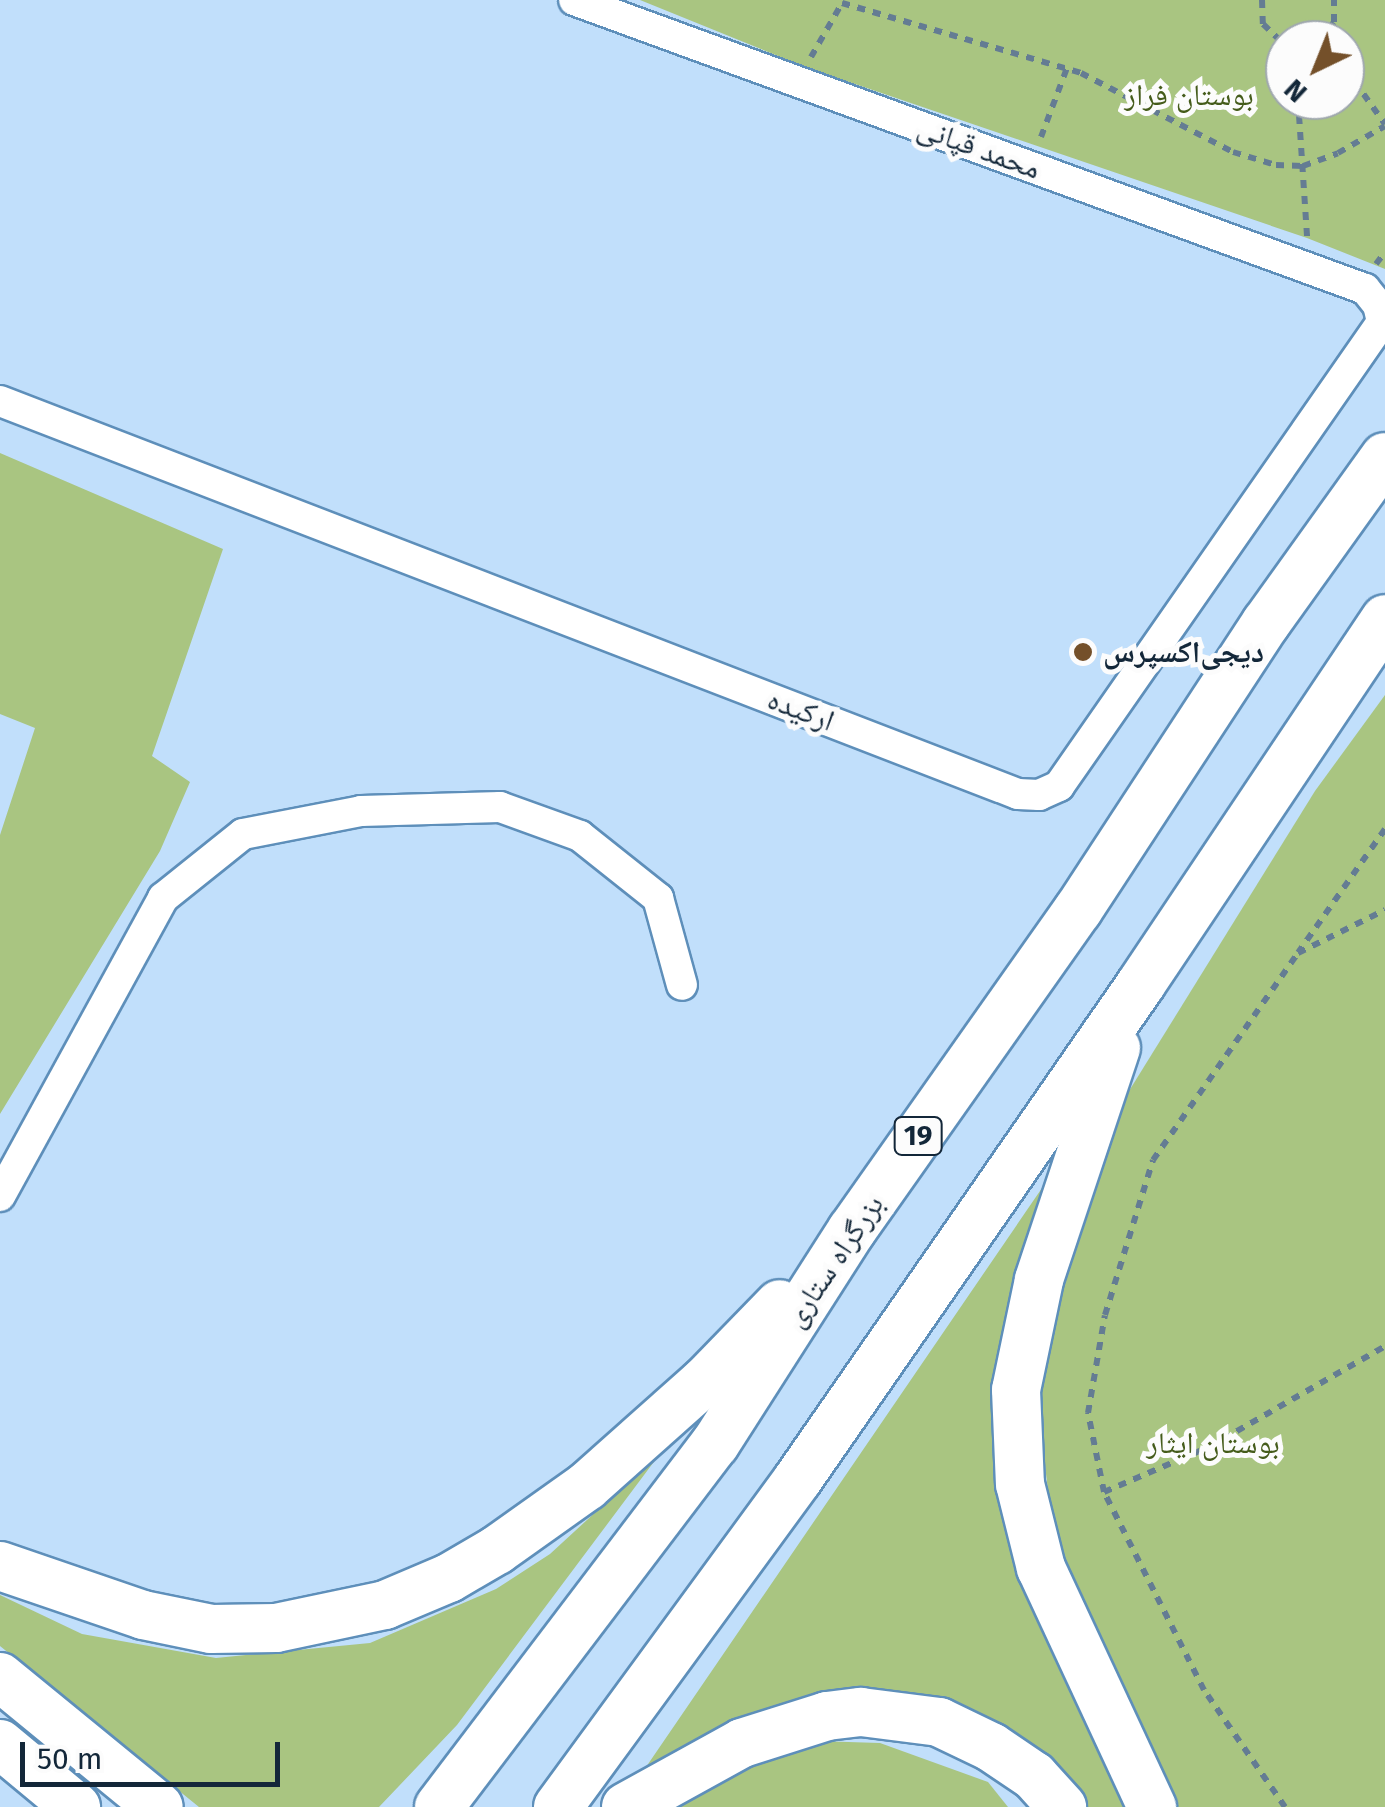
<!DOCTYPE html>
<html>
<head>
<meta charset="utf-8">
<style>
	body { margin:0 }
	#map { position:relative; width:1385px; height:1807px; overflow:hidden; background:#c1dffb; font-family:"Fira Sans","Noto Naskh Arabic",sans-serif }
	div>[style] { position:absolute }
	.green>* { inset:0; background:#a9c581 }
	.path>* { height:6px; margin-top:-3px; transform-origin:0; background:repeating-linear-gradient(90deg,#647c93 0 8px,transparent 0 16px) }
	.roads { filter:drop-shadow(2px 0 #5e8fba) drop-shadow(-2px 0 #5e8fba) drop-shadow(0 2px #5e8fba) drop-shadow(0 -2px #5e8fba) }
	.minor>* { height:30px; margin:-15px; padding:0 15px; transform-origin:15px; border-radius:15px; background:#fff }
	.trunk>* { height:48px; margin:-24px; padding:0 24px; transform-origin:24px; border-radius:24px; background:#fff }
	.dots>* { width:28px; height:28px; translate:-50% -50%; box-sizing:border-box; border:5px solid #fcfcfc; border-radius:50% }
	span { translate:-50% -50%; white-space:nowrap; text-align:center; line-height:1.15; -webkit-text-stroke:10px #fcfcfc; paint-order:stroke }
	.shield-label span { padding:2px 8px; background:#fcfcfc; border:2px solid; border-radius:8px; -webkit-text-stroke-width:0 }
	.shield-label { font-size:28px; color:#132739; font-weight:700 }
	.park-label { font-size:30px; color:#455c1b }
	.street-label { font-size:30px; color:#132739 }
	.poi-label { font-size:30px; color:#132739; font-weight:700 }
	.left { translate:0 -50%; text-align:left }
	.north { position:absolute; left:1265px; top:20px; width:100px; height:100px; box-sizing:border-box; background:#fcfcfc; border:2px solid #9fa7ae; border-radius:50%; rotate:223deg; font-size:28px; font-weight:700; line-height:40px; text-align:center; color:#132739 }
	.north::after { content:''; display:block; margin:auto; width:35px; height:45px; background:#74502a; clip-path:polygon(50% 0,100% 100%,50% 72%,0 100%) }
	.scale { position:absolute; left:20px; top:1742px; width:260px; height:45px; box-sizing:border-box; border:5px solid #132739; border-top:0; padding-left:12px; font-size:30px; line-height:35px; white-space:nowrap; color:#132739; -webkit-text-stroke:8px #fcfcfc; paint-order:stroke }
</style>
</head>
<body>
<div id="map">
	<div class="green">
		<div style="clip-path:polygon(evenodd,640px 0,1385px 0,1385px 269px,1307px 238px,805px 67px,640px 0,1285px 40px,1345px 40px,1345px 100px,1285px 100px,1285px 40px)"></div>
		<div style="clip-path:polygon(0 453px,223px 549px,152px 756px,190px 782px,160px 851px,0 1114px,0 835px,35px 728px,0 714px)"></div>
		<div style="clip-path:polygon(1385px 695px,1385px 1807px,1167px 1807px,1075px 1597px,1052px 1524px,1040px 1424px,1042px 1362px,1060px 1266px,1124px 1099px,1315px 791px)"></div>
		<div style="clip-path:polygon(1079px 1134px,1002px 1390px,1133px 1807px,1080px 1807px,914px 1700px,631px 1789px)"></div>
		<div style="clip-path:polygon(662px 1451px,457px 1725px,379px 1807px,199px 1807px,0 1646px,0 1595px,82px 1634px,216px 1658px,370px 1643px,496px 1589px,550px 1554px)"></div>
		<div style="clip-path:polygon(816px 1741px,880px 1743px,988px 1782px,1008px 1807px,672px 1807px,740px 1764px)"></div>
	</div>
	<div class="path">
		<div style="left:1262px;top:0;width:24px;rotate:88deg"></div>
		<div style="left:1263px;top:24px;width:30px;rotate:44deg"></div>
		<div style="left:842px;top:3px;width:249px;rotate:16.3deg"></div>
		<div style="left:1081px;top:73px;width:171px;rotate:27.5deg"></div>
		<div style="left:1233px;top:152px;width:45px;rotate:16.8deg"></div>
		<div style="left:1276px;top:165px;width:27px;rotate:2deg"></div>
		<div style="left:1303px;top:166px;width:37px;rotate:-20deg"></div>
		<div style="left:1338px;top:153px;width:54px;rotate:-29.9deg"></div>
		<div style="left:1319px;top:40px;width:23px;rotate:-50deg"></div>
		<div style="left:1334px;top:22px;width:22px;rotate:-90deg"></div>
		<div style="left:811px;top:57px;width:62px;rotate:-60.1deg"></div>
		<div style="left:1345px;top:68px;width:69px;rotate:54.5deg"></div>
		<div style="left:1298px;top:100px;width:137px;rotate:86.2deg"></div>
		<div style="left:1041px;top:137px;width:74px;rotate:-69.4deg"></div>
		<div style="left:1376px;top:264px;width:15px;rotate:-53deg"></div>
		<div style="left:1385px;top:829px;width:151px;rotate:125.1deg"></div>
		<div style="left:1298px;top:953px;width:97px;rotate:-26.3deg"></div>
		<div style="left:1104px;top:1492px;width:114px;rotate:-23.2deg"></div>
		<div style="left:1209px;top:1447px;width:203px;rotate:-29.8deg"></div>
		<div style="left:1285px;top:1807px;width:142px;rotate:-124.7deg"></div>
		<div style="left:1204px;top:1690px;width:222px;rotate:-116.8deg"></div>
		<div style="left:1104px;top:1492px;width:81px;rotate:-101.4deg"></div>
		<div style="left:1088px;top:1413px;width:99px;rotate:-80.2deg"></div>
		<div style="left:1105px;top:1315px;width:162px;rotate:-72.8deg"></div>
		<div style="left:1153px;top:1160px;width:253px;rotate:-55deg"></div>
	</div>
	<div class="roads">
		<div class="minor">
			<div style="left:0;top:401px;width:1091px;rotate:21.11deg"></div>
			<div style="left:1018px;top:794px;width:21px;rotate:3deg"></div>
			<div style="left:1039px;top:795px;width:22px;rotate:-24deg"></div>
			<div style="left:1059px;top:786px;width:565px;rotate:-55.16deg"></div>
			<div style="left:1382px;top:322px;width:17px;rotate:-103deg"></div>
			<div style="left:1378px;top:305px;width:21px;rotate:-129deg"></div>
			<div style="left:1365px;top:289px;width:842px;rotate:-159.93deg"></div>
			<div style="left:0;top:1196px;width:340px;rotate:-61.3deg"></div>
			<div style="left:163px;top:898px;width:102px;rotate:-38.7deg"></div>
			<div style="left:243px;top:834px;width:120px;rotate:-11deg"></div>
			<div style="left:361px;top:811px;width:139px;rotate:-1.6deg"></div>
			<div style="left:500px;top:807px;width:85px;rotate:19.9deg"></div>
			<div style="left:580px;top:836px;width:100px;rotate:38.5deg"></div>
			<div style="left:658px;top:898px;width:90px;rotate:74.6deg"></div>
		</div>
		<div class="trunk">
			<div style="left:1116px;top:1048px;width:244px;rotate:108.4deg"></div>
			<div style="left:1039px;top:1280px;width:112px;rotate:101.8deg"></div>
			<div style="left:1016px;top:1390px;width:94px;rotate:87.6deg"></div>
			<div style="left:1020px;top:1484px;width:87px;rotate:76deg"></div>
			<div style="left:1041px;top:1568px;width:264px;rotate:65.1deg"></div>
			<div style="left:0;top:1566px;width:151px;rotate:18.9deg"></div>
			<div style="left:143px;top:1615px;width:69px;rotate:11.6deg"></div>
			<div style="left:211px;top:1629px;width:65px;rotate:-0.9deg"></div>
			<div style="left:276px;top:1628px;width:111px;rotate:-11.9deg"></div>
			<div style="left:385px;top:1605px;width:69px;rotate:-22.9deg"></div>
			<div style="left:449px;top:1578px;width:56px;rotate:-30.3deg"></div>
			<div style="left:497px;top:1550px;width:110px;rotate:-35.4deg"></div>
			<div style="left:587px;top:1486px;width:158px;rotate:-41.7deg"></div>
			<div style="left:705px;top:1381px;width:107px;rotate:-45.8deg"></div>
			<div style="left:0;top:1677px;width:205px;rotate:39.3deg"></div>
			<div style="left:0;top:1744px;width:99px;rotate:39.7deg"></div>
			<div style="left:439px;top:1807px;width:456px;rotate:-52.8deg"></div>
			<div style="left:715px;top:1444px;width:254px;rotate:-57.4deg"></div>
			<div style="left:852px;top:1230px;width:392px;rotate:-54.8deg"></div>
			<div style="left:1078px;top:910px;width:343px;rotate:-56.8deg"></div>
			<div style="left:1266px;top:623px;width:204px;rotate:-54.4deg"></div>
			<div style="left:558px;top:1807px;width:406px;rotate:-53.8deg"></div>
			<div style="left:798px;top:1479px;width:602px;rotate:-55.28deg"></div>
			<div style="left:1141px;top:984px;width:439px;rotate:-56.2deg"></div>
			<div style="left:626px;top:1807px;width:132px;rotate:-28.9deg"></div>
			<div style="left:742px;top:1743px;width:89px;rotate:-17.6deg"></div>
			<div style="left:827px;top:1716px;width:34px;rotate:-7deg"></div>
			<div style="left:861px;top:1712px;width:79px;rotate:7.3deg"></div>
			<div style="left:939px;top:1722px;width:58px;rotate:25.7deg"></div>
			<div style="left:991px;top:1747px;width:52px;rotate:34deg"></div>
			<div style="left:1034px;top:1776px;width:42px;rotate:47.9deg"></div>
		</div>
	</div>
	<div class="dots">
		<div style="left:1083px;top:652px;background:#74502a"></div>
	</div>
	<div class="shield-label">
		<span style="left:918px;top:1136px">19</span>
	</div>
	<div class="park-label">
		<span style="left:1189px;top:95px">بوستان فراز</span>
		<span style="left:1213px;top:1443px">بوستان ایثار</span>
	</div>
	<div class="street-label">
		<span style="left:979px;top:148px;rotate:20deg">محمد قپانی</span>
		<span style="left:801px;top:710px;rotate:21deg">ارکیده</span>
		<span style="left:834px;top:1261px;rotate:-56deg">بزرگراه ستاری</span>
	</div>
	<div class="poi-label">
		<span class="left" style="left:1103px;top:652px">دیجی‌اکسپرس</span>
	</div>
	<div class="north">N</div>
	<div class="scale">50 m</div>
</div>
</body>
</html>
